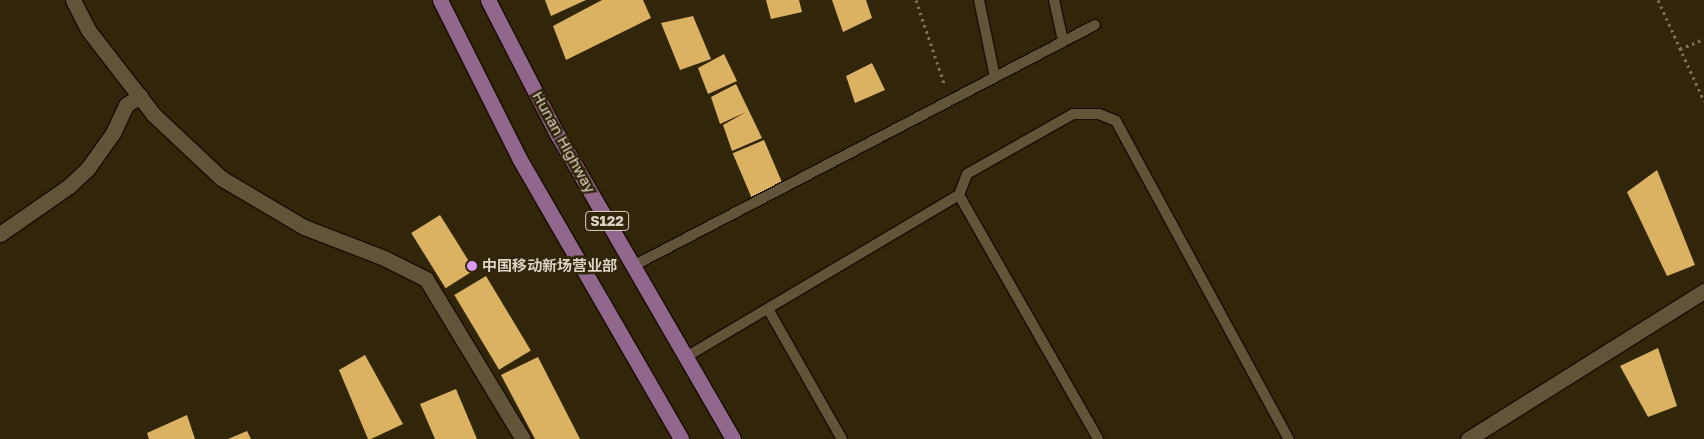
<!DOCTYPE html>
<html>
<head>
<meta charset="utf-8">
<style>
	body { margin:0 }
	#map { position:relative; width:1704px; height:439px; overflow:hidden; background:#31250a; font-family:"Golos Text","Noto Sans SC",sans-serif }
	div>[style] { position:absolute }
	.building>* { inset:0; background:#dbb261; transform-origin:0 0 }
	.path>* { height:3px; margin-top:-1.5px; transform-origin:0; background:repeating-linear-gradient(90deg,#7e745e 0 2.5px,transparent 0 6.5px) }
	.roads { filter:drop-shadow(1px 0 #190d00) drop-shadow(-1px 0 #190d00) drop-shadow(0 1px #190d00) drop-shadow(0 -1px #190d00) }
	.lane>* { height:10px; margin:-5px; padding:0 5px; transform-origin:5px; border-radius:5px; background:#625439 }
	.street>* { height:15px; margin:-7.5px; padding:0 7.5px; transform-origin:7.5px; border-radius:7.5px; background:#625439 }
	.primary>* { height:15px; margin:-7.5px; padding:0 7.5px; transform-origin:7.5px; border-radius:7.5px; background:#91678e }
	.dots>* { width:14px; height:14px; translate:-50% -50%; box-sizing:border-box; border:2px solid #31250a; border-radius:50% }
	span { translate:-50% -50%; white-space:nowrap; text-align:center; line-height:1.15; -webkit-text-stroke:5px #31250a; paint-order:stroke }
	.shield-label span { padding:1px 4px; background:#31250a; border:1px solid; border-radius:4px; -webkit-text-stroke-width:0 }
	.shield-label { font-size:14px; color:#dbd3c4; font-weight:700 }
	.street-label { font-size:15px; color:#dbd3c4 }
	.poi-label { font-size:15px; color:#dbd3c4; font-weight:700 }
	.left { translate:0 -50%; text-align:left }
</style>
</head>
<body>
<div id="map">
	<div class="building">
		<div style="clip-path:polygon(545px 0,586px 0,551px 16px)"></div>
		<div style="clip-path:polygon(602px 0,643px 0,651px 18px,566px 60px,553px 26px)"></div>
		<div style="clip-path:polygon(766px 0,799px 0,802px 12px,771px 19px)"></div>
		<div style="clip-path:polygon(832px 0,866px 0,872px 18px,843px 32px)"></div>
		<div style="clip-path:polygon(693px 16px,711px 59px,680px 70px,661px 23px)"></div>
		<div style="clip-path:polygon(724px 54px,737px 81px,708px 94px,698px 68px)"></div>
		<div style="clip-path:polygon(872px 63px,885px 90px,855px 103px,846px 76px)"></div>
		<div style="clip-path:polygon(736px 84px,762px 138px,732px 151px,723px 125px,746px 112px,720px 124px,711px 97px)"></div>
		<div style="left:764px;top:140px;width:50px;height:34px;rotate:67deg"></div>
		<div style="clip-path:polygon(1657px 170px,1695px 265px,1667px 276px,1627px 192px)"></div>
		<div style="left:440px;top:215px;width:65px;height:34px;rotate:58deg"></div>
		<div style="left:486px;top:276px;width:87px;height:37px;rotate:59deg"></div>
		<div style="clip-path:polygon(1658px 348px,1677px 406px,1648px 417px,1620px 366px)"></div>
		<div style="clip-path:polygon(365px 355px,403px 424px,371px 439px,368px 439px,339px 370px)"></div>
		<div style="clip-path:polygon(538px 357px,580px 439px,535px 439px,501px 375px)"></div>
		<div style="clip-path:polygon(456px 389px,477px 439px,435px 439px,420px 404px)"></div>
		<div style="clip-path:polygon(187px 415px,195px 439px,149px 439px,147px 433px)"></div>
		<div style="clip-path:polygon(247px 431px,251px 439px,228px 439px)"></div>
	</div>
	<div class="path">
		<div style="left:916px;top:0;width:88px;rotate:71.4deg"></div>
		<div style="left:1658px;top:0;width:111px;rotate:65.5deg"></div>
		<div style="left:1680px;top:49px;width:26px;rotate:-23deg"></div>
	</div>
	<div class="roads">
		<div class="lane">
			<div style="left:979px;top:0;width:79px;rotate:78.3deg"></div>
			<div style="left:1054px;top:0;width:42px;rotate:77.6deg"></div>
			<div style="left:959px;top:195px;width:281px;rotate:60.3deg"></div>
			<div style="left:633px;top:266px;width:521px;rotate:-27.55deg"></div>
			<div style="left:768px;top:309px;width:150px;rotate:60.4deg"></div>
			<div style="left:686px;top:357px;width:317px;rotate:-30.7deg"></div>
			<div style="left:959px;top:195px;width:22px;rotate:-69deg"></div>
			<div style="left:967px;top:174px;width:122px;rotate:-29.5deg"></div>
			<div style="left:1073px;top:114px;width:26px"></div>
			<div style="left:1099px;top:114px;width:18px;rotate:22deg"></div>
			<div style="left:1116px;top:121px;width:362px;rotate:61.5deg"></div>
		</div>
		<div class="street">
			<div style="left:73px;top:0;width:35px;rotate:63deg"></div>
			<div style="left:89px;top:31px;width:106px;rotate:52.3deg"></div>
			<div style="left:154px;top:115px;width:92px;rotate:43.2deg"></div>
			<div style="left:221px;top:178px;width:96px;rotate:30.6deg"></div>
			<div style="left:304px;top:227px;width:86px;rotate:21.2deg"></div>
			<div style="left:384px;top:258px;width:47px;rotate:26.6deg"></div>
			<div style="left:426px;top:279px;width:187px;rotate:58.8deg"></div>
			<div style="left:0;top:234px;width:84px;rotate:-34.8deg"></div>
			<div style="left:69px;top:186px;width:26px;rotate:-43deg"></div>
			<div style="left:88px;top:168px;width:43px;rotate:-54.5deg"></div>
			<div style="left:113px;top:133px;width:31px;rotate:-65deg"></div>
			<div style="left:126px;top:105px;width:17px;rotate:-33deg"></div>
			<div style="left:1468px;top:439px;width:279px;rotate:-32.1deg"></div>
		</div>
		<div class="primary">
			<div style="left:440px;top:0;width:177px;rotate:63.4deg"></div>
			<div style="left:519px;top:158px;width:324px;rotate:60deg"></div>
			<div style="left:488px;top:0;width:151px;rotate:62.8deg"></div>
			<div style="left:557px;top:134px;width:352px;rotate:60deg"></div>
		</div>
	</div>
	<div class="dots">
		<div style="left:472px;top:266px;background:#dc99f5"></div>
	</div>
	<div class="shield-label">
		<span style="left:607px;top:221px">S122</span>
	</div>
	<div class="street-label">
		<span style="left:564px;top:142px;rotate:61deg">Hunan Highway</span>
	</div>
	<div class="poi-label">
		<span class="left" style="left:482px;top:266px">中国移动新场营业部</span>
	</div>
</div>
</body>
</html>
